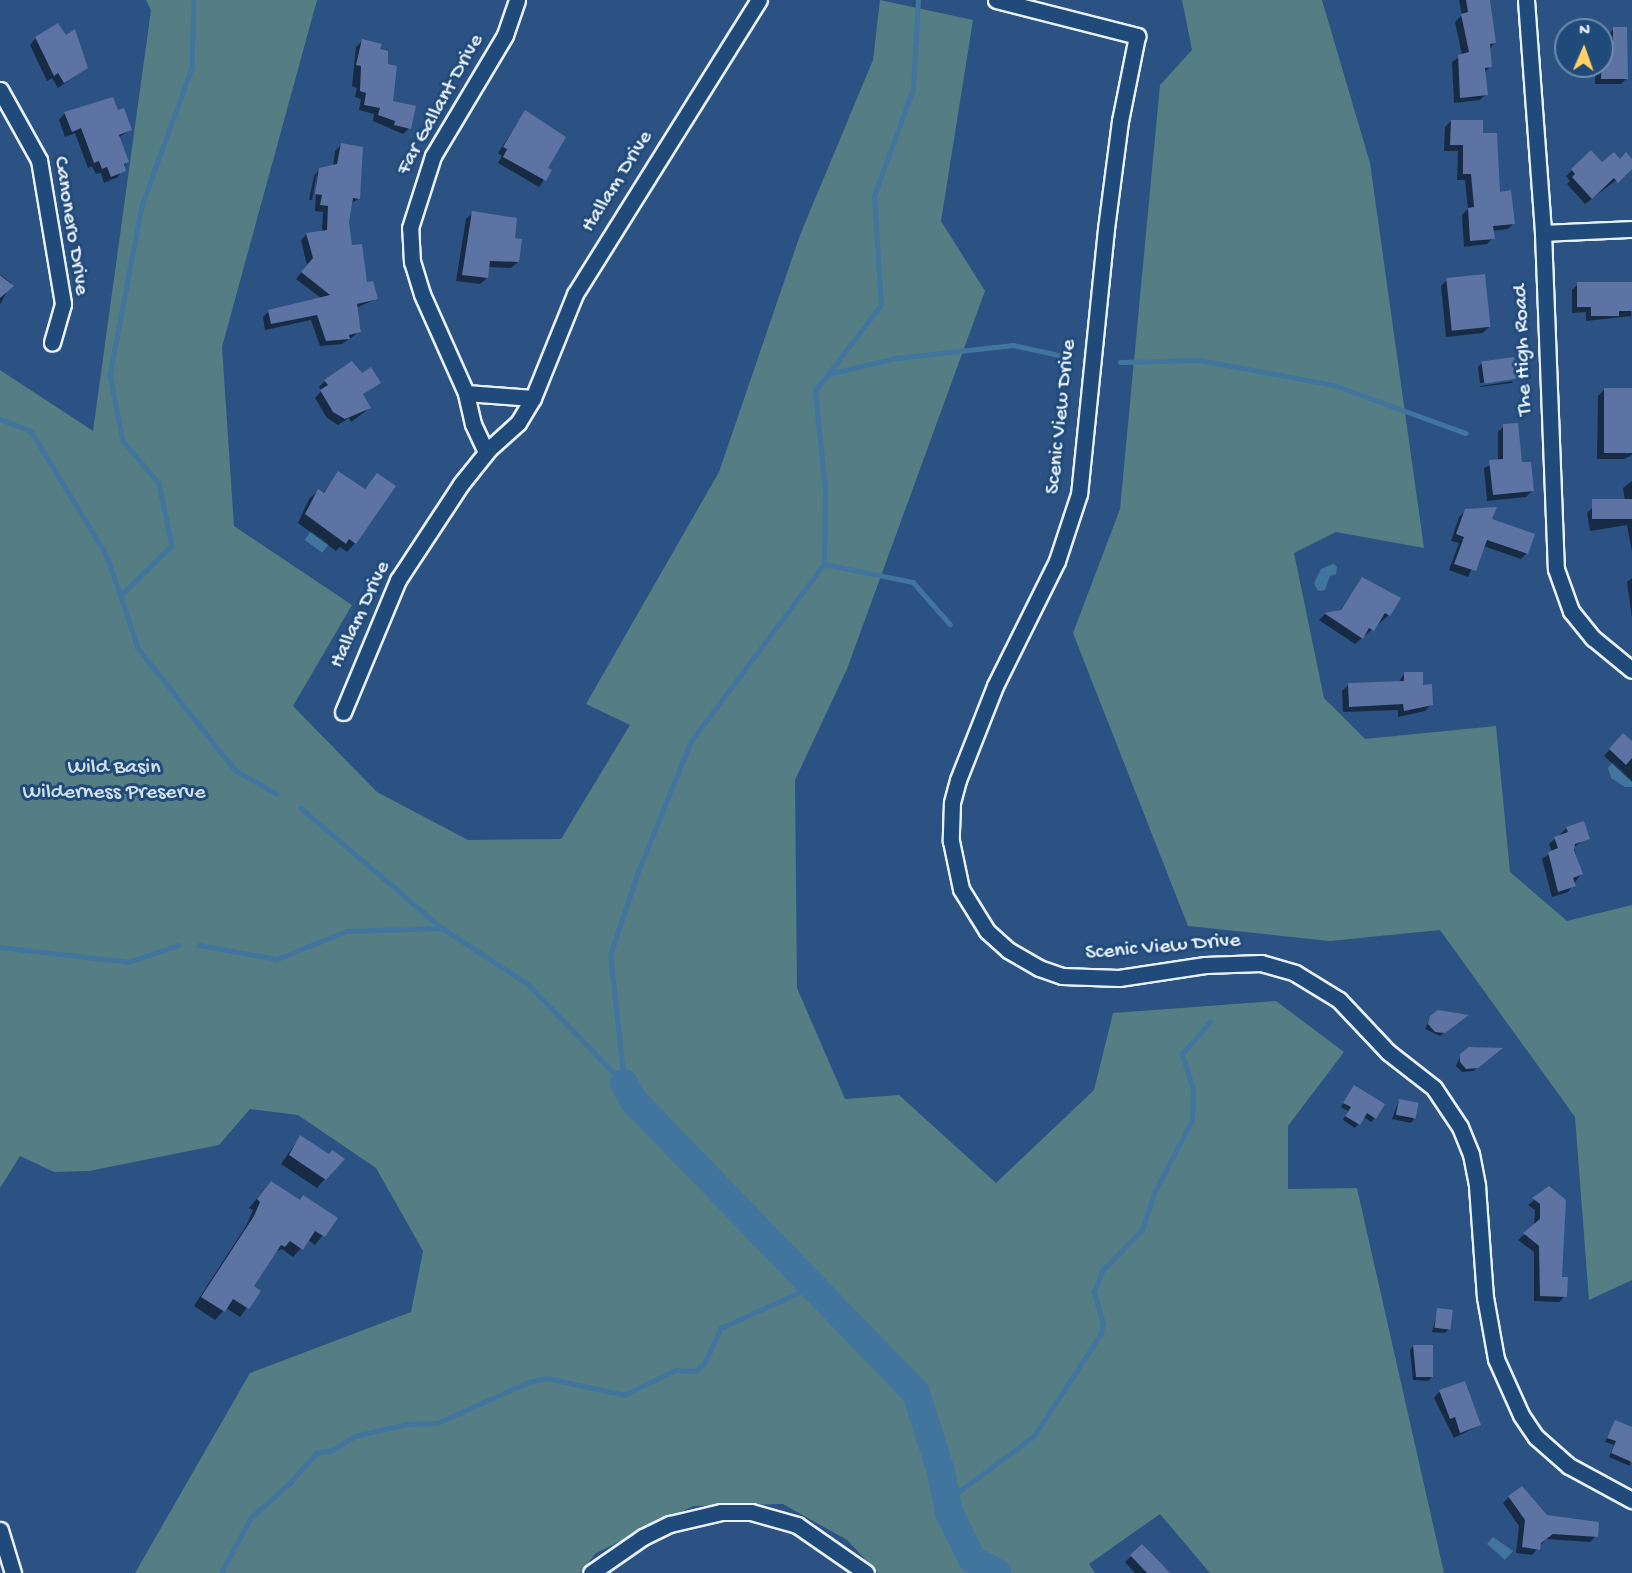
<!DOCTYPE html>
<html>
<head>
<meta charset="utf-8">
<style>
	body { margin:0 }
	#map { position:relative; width:1632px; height:1573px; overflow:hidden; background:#2b5282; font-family:"Gochi Hand",sans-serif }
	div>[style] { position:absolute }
	.green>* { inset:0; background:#557d84 }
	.water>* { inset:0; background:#41759e; transform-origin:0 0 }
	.shadow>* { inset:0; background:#0007 }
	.stream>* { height:4.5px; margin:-2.25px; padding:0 2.25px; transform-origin:2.25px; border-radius:2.25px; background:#41759e }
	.river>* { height:28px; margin:-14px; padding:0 14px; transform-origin:14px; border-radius:14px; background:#41759e }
	.building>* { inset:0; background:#5c73a3; transform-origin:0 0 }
	.roads { filter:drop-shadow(2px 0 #e8f1f8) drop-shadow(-2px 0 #e8f1f8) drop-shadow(0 2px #e8f1f8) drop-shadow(0 -2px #e8f1f8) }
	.minor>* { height:15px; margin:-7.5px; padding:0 7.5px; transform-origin:7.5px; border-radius:7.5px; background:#1f4a7a }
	span { translate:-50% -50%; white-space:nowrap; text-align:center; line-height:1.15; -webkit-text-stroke:6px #1f4a7a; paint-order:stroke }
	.street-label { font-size:22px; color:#e8f1f8 }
	.park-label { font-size:22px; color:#d2e0e7 }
	.north { position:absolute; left:1554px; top:18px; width:60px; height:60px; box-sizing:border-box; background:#1f4a7a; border:2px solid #6f8dac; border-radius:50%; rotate:2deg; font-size:16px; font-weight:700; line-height:24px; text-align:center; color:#e8f1f8 }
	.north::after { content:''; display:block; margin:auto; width:21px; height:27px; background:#ffd166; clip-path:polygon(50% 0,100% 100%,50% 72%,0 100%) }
</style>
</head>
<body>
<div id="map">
	<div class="green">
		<div style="clip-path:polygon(146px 0,317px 0,222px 347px,234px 526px,352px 605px,293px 706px,377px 792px,468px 840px,561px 839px,630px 725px,586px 704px,719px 472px,800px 235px,873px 60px,880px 0,973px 20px,941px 221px,985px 291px,847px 669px,795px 780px,797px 988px,845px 1099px,899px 1095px,996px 1183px,1094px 1090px,1113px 1013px,1276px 1001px,1344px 1052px,1288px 1126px,1288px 1189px,1357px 1188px,1444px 1573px,1210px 1573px,1160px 1514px,1089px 1564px,1095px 1573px,878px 1573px,847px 1540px,783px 1504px,693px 1506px,596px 1553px,580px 1573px,135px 1573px,250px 1373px,411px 1312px,423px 1251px,376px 1168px,298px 1115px,250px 1109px,219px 1145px,89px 1171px,54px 1172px,20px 1156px,0 1188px,0 370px,93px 431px,151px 10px)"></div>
		<div style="clip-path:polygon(1182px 0,1322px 0,1370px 163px,1424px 548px,1336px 532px,1294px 553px,1324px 698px,1365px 739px,1496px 726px,1510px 872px,1567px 921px,1632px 905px,1632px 1280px,1589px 1300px,1575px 1117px,1440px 930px,1330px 941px,1188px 926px,1073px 633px,1120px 509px,1160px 85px,1192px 50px)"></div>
	</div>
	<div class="water">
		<div style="left:311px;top:531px;width:22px;height:11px;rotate:36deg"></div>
		<div style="clip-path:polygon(1333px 564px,1337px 567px,1336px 574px,1330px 576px,1325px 590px,1318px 591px,1314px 583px,1321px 569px)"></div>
		<div style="clip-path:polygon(1613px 762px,1632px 780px,1632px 787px,1625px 787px,1611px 778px,1608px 768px)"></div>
		<div style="clip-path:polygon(1493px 1537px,1513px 1551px,1505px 1560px,1487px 1544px)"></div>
	</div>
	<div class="shadow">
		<div style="clip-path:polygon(1459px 0,1488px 0,1495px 43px,1489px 49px,1491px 66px,1484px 73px,1486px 94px,1480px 100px,1454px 103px,1452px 62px,1462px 55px,1455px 22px,1462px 15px)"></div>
		<div style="clip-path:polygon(1614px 29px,1627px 78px,1621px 84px,1595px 84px,1595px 66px,1602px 66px,1602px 49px,1608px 45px,1607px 35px)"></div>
		<div style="clip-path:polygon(36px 38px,86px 68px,58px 88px,52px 78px,47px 81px,30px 45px)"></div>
		<div style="clip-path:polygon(362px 41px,378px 50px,392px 103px,409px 128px,403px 134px,373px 121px,374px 114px,359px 110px,361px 99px,355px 97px,357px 88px,352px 86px,356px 47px)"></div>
		<div style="clip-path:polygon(117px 112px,130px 130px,118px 138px,127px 162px,118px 177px,104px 183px,101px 173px,96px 174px,92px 166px,88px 168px,75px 133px,65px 137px,59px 120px,65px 113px)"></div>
		<div style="clip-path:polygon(525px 112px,564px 137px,546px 168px,550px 171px,539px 187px,498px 163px,502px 156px,498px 153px)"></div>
		<div style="clip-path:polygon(1451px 121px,1481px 134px,1499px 193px,1514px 223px,1508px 229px,1492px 231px,1493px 238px,1487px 244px,1464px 247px,1462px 215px,1468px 209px,1465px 180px,1457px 180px,1458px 151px,1444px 151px,1445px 127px)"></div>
		<div style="clip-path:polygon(341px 145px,358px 199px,350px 204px,347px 222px,351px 246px,366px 284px,376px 299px,356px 308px,361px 329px,355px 335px,342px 344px,320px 346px,311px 320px,265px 330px,263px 317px,269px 311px,321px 298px,296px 279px,307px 265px,301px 240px,307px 234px,322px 232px,323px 212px,315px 211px,317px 172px,333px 167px,335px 151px)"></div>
		<div style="clip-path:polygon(1591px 152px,1602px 164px,1632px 161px,1632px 168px,1585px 204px,1567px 184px,1570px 181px,1566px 176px)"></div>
		<div style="clip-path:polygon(317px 172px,312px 200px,309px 200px,314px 176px)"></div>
		<div style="clip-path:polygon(473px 213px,514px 239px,518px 262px,511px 268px,488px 267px,487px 278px,480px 284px,456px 281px,466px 219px)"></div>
		<div style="clip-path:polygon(0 274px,11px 283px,0 305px)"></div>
		<div style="clip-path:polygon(1447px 280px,1489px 327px,1483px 333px,1446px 337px,1441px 286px)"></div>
		<div style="clip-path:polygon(1632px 283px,1631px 316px,1586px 321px,1586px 312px,1572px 313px,1572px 290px,1578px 284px)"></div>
		<div style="clip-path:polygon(1482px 363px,1516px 379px,1480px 383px,1478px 367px)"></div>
		<div style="clip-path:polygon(362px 375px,379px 382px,362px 395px,370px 408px,351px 422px,349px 418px,338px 425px,327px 418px,315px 398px,321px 391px,319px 387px,325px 381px)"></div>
		<div style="clip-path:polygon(1513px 381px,1512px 383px,1480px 387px,1480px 386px)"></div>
		<div style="clip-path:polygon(1604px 390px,1632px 390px,1632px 455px,1624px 459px,1597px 459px,1598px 396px)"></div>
		<div style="clip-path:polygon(1504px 426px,1532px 491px,1526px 497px,1487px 501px,1484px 468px,1498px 461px,1498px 432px)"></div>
		<div style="clip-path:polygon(339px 473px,364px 490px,377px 475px,355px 543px,347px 552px,340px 547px,336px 551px,298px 523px,309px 499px,318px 491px,322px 494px)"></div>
		<div style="clip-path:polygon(1632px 481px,1632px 552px,1627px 525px,1590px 531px,1587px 513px,1593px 507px,1625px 501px,1623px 488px)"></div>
		<div style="clip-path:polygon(1466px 510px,1490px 520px,1527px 553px,1521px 559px,1483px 546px,1468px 577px,1449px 570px,1459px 543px,1451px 541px,1459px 517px)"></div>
		<div style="clip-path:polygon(1632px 578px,1632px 618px,1627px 582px)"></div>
		<div style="clip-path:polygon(1362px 579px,1389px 615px,1355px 644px,1319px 620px,1325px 614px,1339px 612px)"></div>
		<div style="clip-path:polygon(1404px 674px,1422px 686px,1431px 704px,1425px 711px,1398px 717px,1398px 710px,1343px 712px,1342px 691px,1348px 685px,1398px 683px)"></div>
		<div style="clip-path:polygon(1617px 741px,1632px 742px,1632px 782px,1604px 756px)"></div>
		<div style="clip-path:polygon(1567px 828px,1588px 838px,1574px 847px,1581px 874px,1568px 892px,1552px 897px,1542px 859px,1552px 852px,1549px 844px)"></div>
		<div style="clip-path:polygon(1431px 1017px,1464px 1018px,1440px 1036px,1425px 1029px)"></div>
		<div style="clip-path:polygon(1497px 1052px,1473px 1071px,1462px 1072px,1456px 1066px,1461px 1055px)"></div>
		<div style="clip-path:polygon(1354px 1087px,1375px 1118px,1371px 1122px,1364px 1117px,1355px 1128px,1343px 1120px,1348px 1111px,1341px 1107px)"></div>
		<div style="clip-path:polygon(1399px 1100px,1414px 1119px,1411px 1123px,1392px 1119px)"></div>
		<div style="clip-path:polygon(300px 1137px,325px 1179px,317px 1188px,281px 1164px)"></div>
		<div style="clip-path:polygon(267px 1186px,336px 1218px,315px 1245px,308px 1240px,293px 1257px,282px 1249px,273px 1253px,251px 1287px,259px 1291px,240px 1317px,226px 1308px,215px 1320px,194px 1306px,246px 1226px,253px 1210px,249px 1208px)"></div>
		<div style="clip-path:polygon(1549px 1188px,1565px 1296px,1559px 1302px,1534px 1301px,1534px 1252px,1518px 1240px,1534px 1226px,1535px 1210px,1528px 1205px)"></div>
		<div style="clip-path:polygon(1438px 1310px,1449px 1329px,1445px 1333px,1432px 1332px)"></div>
		<div style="clip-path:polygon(1413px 1346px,1432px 1377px,1428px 1381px,1413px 1380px,1410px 1350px)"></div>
		<div style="clip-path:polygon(1440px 1391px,1480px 1425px,1454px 1438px,1434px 1398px)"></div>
		<div style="clip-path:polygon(1615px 1422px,1632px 1428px,1630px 1466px,1609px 1457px,1614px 1445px,1605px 1442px)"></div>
		<div style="clip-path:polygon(1509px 1497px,1546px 1516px,1596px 1536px,1590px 1542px,1546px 1539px,1532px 1555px,1516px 1553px,1519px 1526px,1503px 1503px)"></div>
		<div style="clip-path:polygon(1142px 1546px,1168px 1573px,1135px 1573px,1125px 1562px)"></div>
	</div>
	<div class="stream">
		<div style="left:194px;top:0;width:68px;rotate:91.7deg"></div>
		<div style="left:192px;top:68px;width:147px;rotate:109.9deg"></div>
		<div style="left:142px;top:206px;width:172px;rotate:100.7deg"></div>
		<div style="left:110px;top:375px;width:67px;rotate:78.9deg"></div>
		<div style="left:123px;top:441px;width:55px;rotate:49.4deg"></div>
		<div style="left:159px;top:483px;width:64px;rotate:78.3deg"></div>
		<div style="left:172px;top:546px;width:71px;rotate:135.6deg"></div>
		<div style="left:121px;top:596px;width:55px;rotate:71.9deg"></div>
		<div style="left:138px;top:648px;width:156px;rotate:51.5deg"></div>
		<div style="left:235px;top:770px;width:48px;rotate:29.7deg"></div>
		<div style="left:1120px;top:362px;width:80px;rotate:-1.4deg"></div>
		<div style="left:1200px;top:360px;width:136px;rotate:10.6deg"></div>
		<div style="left:1334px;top:385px;width:140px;rotate:20deg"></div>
		<div style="left:828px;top:374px;width:70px;rotate:-13.2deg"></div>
		<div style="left:896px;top:358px;width:118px;rotate:-6.3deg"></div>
		<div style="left:1013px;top:345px;width:47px;rotate:12.3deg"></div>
		<div style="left:0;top:419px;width:33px;rotate:21deg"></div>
		<div style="left:31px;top:431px;width:144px;rotate:58.6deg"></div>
		<div style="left:106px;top:554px;width:45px;rotate:70.3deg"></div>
		<div style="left:824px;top:564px;width:91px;rotate:11.4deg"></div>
		<div style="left:913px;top:582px;width:56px;rotate:48.6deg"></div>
		<div style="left:301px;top:808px;width:185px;rotate:40.4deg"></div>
		<div style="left:442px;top:928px;width:103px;rotate:33.1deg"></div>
		<div style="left:528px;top:984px;width:138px;rotate:45.9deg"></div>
		<div style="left:199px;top:945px;width:79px;rotate:10.2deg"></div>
		<div style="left:277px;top:959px;width:75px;rotate:-21.8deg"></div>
		<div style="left:347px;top:931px;width:95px;rotate:-1.8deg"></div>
		<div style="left:0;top:947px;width:130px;rotate:6.6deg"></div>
		<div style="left:129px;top:962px;width:52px;rotate:-19.1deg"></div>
		<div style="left:624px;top:1083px;width:129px;rotate:-96.2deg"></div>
		<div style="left:610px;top:955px;width:88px;rotate:-71.4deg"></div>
		<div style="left:638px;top:872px;width:141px;rotate:-68deg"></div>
		<div style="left:691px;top:741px;width:221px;rotate:-53.1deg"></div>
		<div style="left:824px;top:564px;width:74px;rotate:-89.2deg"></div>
		<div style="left:825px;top:490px;width:100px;rotate:-95.8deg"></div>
		<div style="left:815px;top:391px;width:108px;rotate:-52.5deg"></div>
		<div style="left:881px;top:305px;width:109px;rotate:-93.7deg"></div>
		<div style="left:874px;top:196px;width:114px;rotate:-70deg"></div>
		<div style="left:913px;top:89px;width:89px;rotate:-86.8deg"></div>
		<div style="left:947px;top:1500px;width:108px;rotate:-36.3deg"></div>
		<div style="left:1034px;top:1436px;width:121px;rotate:-56.8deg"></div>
		<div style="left:1100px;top:1335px;width:11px;rotate:-75deg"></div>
		<div style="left:1103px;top:1324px;width:33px;rotate:-106deg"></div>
		<div style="left:1094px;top:1292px;width:22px;rotate:-69deg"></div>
		<div style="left:1102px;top:1271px;width:57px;rotate:-45.7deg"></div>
		<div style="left:1142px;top:1230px;width:39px;rotate:-72deg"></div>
		<div style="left:1154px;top:1193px;width:82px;rotate:-62.5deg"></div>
		<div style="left:1192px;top:1120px;width:30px;rotate:-88deg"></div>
		<div style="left:1193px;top:1090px;width:38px;rotate:-107deg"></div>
		<div style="left:1182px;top:1054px;width:43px;rotate:-48.8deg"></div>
		<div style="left:221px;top:1573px;width:64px;rotate:-61.8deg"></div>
		<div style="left:251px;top:1517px;width:50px;rotate:-41deg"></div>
		<div style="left:289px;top:1484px;width:41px;rotate:-48.9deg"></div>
		<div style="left:316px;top:1453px;width:15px;rotate:-8deg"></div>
		<div style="left:331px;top:1451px;width:28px;rotate:-32deg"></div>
		<div style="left:355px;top:1436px;width:53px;rotate:-13deg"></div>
		<div style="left:407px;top:1424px;width:30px;rotate:-2deg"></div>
		<div style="left:437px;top:1423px;width:101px;rotate:-24deg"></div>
		<div style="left:529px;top:1382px;width:18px;rotate:-13deg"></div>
		<div style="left:547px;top:1378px;width:79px;rotate:12.4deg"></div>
		<div style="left:624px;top:1395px;width:58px;rotate:-25.7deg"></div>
		<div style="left:676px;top:1370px;width:19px;rotate:3deg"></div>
		<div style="left:695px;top:1371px;width:11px;rotate:-38deg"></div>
		<div style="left:704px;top:1364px;width:40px;rotate:-65deg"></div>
		<div style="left:721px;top:1328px;width:101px;rotate:-24.5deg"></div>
	</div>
	<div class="river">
		<div style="left:624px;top:1083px;width:21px;rotate:61deg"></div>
		<div style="left:634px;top:1101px;width:406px;rotate:46deg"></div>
		<div style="left:916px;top:1393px;width:83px;rotate:72.4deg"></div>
		<div style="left:941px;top:1472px;width:41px;rotate:78.7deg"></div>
		<div style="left:949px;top:1512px;width:52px;rotate:63.9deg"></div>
		<div style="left:972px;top:1559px;width:29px;rotate:29deg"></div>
	</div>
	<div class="building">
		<div style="clip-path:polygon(1466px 0,1490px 0,1496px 43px,1490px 44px,1492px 67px,1485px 68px,1488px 95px,1460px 98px,1458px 55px,1469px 52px,1461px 14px,1468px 12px)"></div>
		<div style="clip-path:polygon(58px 23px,66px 35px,75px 29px,88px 68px,64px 83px,58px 73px,54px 76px,35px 37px)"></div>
		<div style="clip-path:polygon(1613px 27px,1627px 27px,1628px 79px,1601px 79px,1602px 55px,1605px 44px,1613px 44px)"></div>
		<div style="clip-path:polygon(362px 39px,382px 44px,380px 49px,388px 51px,388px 64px,397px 66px,393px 101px,416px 106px,411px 129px,394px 125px,395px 121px,378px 115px,380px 108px,364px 105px,366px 93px,360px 91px,361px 66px,356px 65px)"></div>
		<div style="clip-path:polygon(113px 97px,118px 110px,124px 108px,132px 130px,119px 135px,129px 162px,124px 164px,126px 171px,111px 177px,107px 167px,102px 169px,99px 161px,94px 163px,81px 128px,72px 132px,64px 112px)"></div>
		<div style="clip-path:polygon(525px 110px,566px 137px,548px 168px,552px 170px,546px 181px,503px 157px,507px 149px,503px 147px)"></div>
		<div style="clip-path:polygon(1451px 120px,1483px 120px,1483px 133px,1497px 133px,1500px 192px,1511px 190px,1515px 224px,1493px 226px,1495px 239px,1470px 241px,1468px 208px,1474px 207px,1471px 174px,1463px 174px,1463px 145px,1450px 145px)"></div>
		<div style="clip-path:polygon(341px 143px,363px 147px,360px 199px,353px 198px,349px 222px,352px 245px,362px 244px,367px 282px,373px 281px,378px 299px,357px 304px,361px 332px,349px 335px,350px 339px,326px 341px,317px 315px,271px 324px,268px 310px,330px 295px,301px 272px,313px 258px,306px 233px,327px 230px,328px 206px,320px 205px,322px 195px,315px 194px,319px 168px,337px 164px)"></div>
		<div style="clip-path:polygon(1591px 150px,1602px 162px,1614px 152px,1620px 159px,1626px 152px,1632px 159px,1632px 169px,1618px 183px,1614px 178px,1592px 199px,1572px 177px,1575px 174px,1571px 169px)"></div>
		<div style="clip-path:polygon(472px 211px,517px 218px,515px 238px,522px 239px,519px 262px,490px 261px,488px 278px,462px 275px)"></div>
		<div style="left:1485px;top:274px;width:53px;height:39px;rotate:84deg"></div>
		<div style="clip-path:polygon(0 275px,14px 286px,0 298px)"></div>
		<div style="clip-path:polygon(1577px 282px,1632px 282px,1632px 311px,1619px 311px,1619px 316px,1591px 316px,1591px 307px,1577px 307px)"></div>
		<div style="left:1514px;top:357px;width:22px;height:33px;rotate:82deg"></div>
		<div style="clip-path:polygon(352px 361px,362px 373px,371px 367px,381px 383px,363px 394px,371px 408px,345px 419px,333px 412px,320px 390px,328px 385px,324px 380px)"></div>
		<div style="left:1604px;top:388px;width:28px;height:65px"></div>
		<div style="clip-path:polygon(1518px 423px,1522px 462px,1531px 462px,1534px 491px,1493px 495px,1489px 460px,1503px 459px,1503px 424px)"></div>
		<div style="clip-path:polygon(338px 471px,365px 489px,377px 473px,396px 486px,356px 544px,349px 539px,346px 544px,305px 514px,318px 489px,324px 493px)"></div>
		<div style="left:1632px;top:499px;width:20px;height:40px;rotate:90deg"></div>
		<div style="clip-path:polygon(1497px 507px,1492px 519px,1535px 534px,1528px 554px,1487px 540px,1476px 571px,1454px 564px,1464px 537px,1456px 534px,1465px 509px)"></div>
		<div style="clip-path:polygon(1362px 577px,1401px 598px,1390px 616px,1385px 613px,1374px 631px,1369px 628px,1363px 639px,1324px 613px,1341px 610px)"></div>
		<div style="clip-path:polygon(1404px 672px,1423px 672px,1423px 685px,1432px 684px,1433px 705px,1404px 711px,1403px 704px,1349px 707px,1348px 683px,1404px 681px)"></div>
		<div style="clip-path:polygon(1623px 733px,1632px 741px,1632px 758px,1626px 765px,1609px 749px)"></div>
		<div style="clip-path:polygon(1584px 821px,1590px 839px,1575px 844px,1574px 850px,1583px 874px,1573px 878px,1576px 886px,1558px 892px,1548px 852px,1558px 848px,1554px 837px,1568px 832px,1566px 827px)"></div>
		<div style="clip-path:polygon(1438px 1010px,1469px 1015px,1445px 1033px,1435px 1032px,1428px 1024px,1430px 1016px)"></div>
		<div style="clip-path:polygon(1469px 1047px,1503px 1048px,1478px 1068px,1466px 1069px,1460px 1062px,1460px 1054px)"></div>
		<div style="clip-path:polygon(1354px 1085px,1385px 1104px,1376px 1119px,1367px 1113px,1360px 1125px,1345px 1116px,1351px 1107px,1343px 1103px)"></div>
		<div style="left:1399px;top:1099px;width:20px;height:16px;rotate:11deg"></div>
		<div style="clip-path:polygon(300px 1135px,329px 1154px,332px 1150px,345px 1159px,326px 1180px,289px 1155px)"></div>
		<div style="clip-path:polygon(271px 1181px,300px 1200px,303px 1195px,338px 1218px,325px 1237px,315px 1231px,303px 1250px,290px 1241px,285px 1247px,281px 1245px,254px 1286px,261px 1291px,249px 1309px,233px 1299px,225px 1312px,201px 1297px,254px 1216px,260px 1202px,257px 1199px)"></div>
		<div style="clip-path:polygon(1549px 1186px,1566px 1200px,1562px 1277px,1568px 1277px,1567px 1297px,1540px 1296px,1539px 1246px,1523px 1233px,1540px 1219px,1540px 1204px,1532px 1198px)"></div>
		<div style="left:1437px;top:1308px;width:16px;height:20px;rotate:7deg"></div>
		<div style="clip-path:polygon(1413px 1345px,1433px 1345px,1433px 1377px,1416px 1377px)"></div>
		<div style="clip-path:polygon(1465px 1381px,1481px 1425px,1460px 1433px,1455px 1417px,1450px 1419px,1439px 1390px)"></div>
		<div style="clip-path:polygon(1615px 1420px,1632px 1427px,1632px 1462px,1611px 1453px,1616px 1441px,1607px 1438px)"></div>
		<div style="clip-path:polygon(1522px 1486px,1547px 1515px,1599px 1522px,1598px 1537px,1553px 1534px,1541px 1543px,1540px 1550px,1522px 1547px,1525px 1520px,1508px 1496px)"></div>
		<div style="clip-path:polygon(1142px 1544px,1155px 1557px,1170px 1573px,1147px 1573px,1130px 1555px)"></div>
	</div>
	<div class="roads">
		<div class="minor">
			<div style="left:996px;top:0;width:146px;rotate:14.3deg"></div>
			<div style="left:1137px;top:36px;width:87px;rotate:101.3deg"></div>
			<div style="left:1120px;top:121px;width:109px;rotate:97.4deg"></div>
			<div style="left:1106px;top:229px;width:266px;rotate:95.8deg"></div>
			<div style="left:1079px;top:494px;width:71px;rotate:108.2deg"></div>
			<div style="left:1057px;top:561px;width:140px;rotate:116.4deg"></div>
			<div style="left:995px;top:686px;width:101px;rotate:111.5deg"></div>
			<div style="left:958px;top:780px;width:24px;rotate:105deg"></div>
			<div style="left:952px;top:803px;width:38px;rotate:92deg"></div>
			<div style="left:951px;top:841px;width:49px;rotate:78.2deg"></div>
			<div style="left:961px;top:889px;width:49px;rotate:58.2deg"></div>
			<div style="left:987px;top:931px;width:28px;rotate:42deg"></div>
			<div style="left:1008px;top:950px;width:36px;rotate:30deg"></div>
			<div style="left:1039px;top:968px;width:24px;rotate:19deg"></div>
			<div style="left:1062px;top:976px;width:57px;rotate:2deg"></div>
			<div style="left:1119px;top:978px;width:87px;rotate:-8.6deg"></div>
			<div style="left:1205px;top:965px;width:56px;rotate:-2deg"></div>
			<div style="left:1261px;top:963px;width:35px;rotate:16deg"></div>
			<div style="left:1295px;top:973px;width:52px;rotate:31.5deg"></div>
			<div style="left:1339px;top:1000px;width:71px;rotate:46.7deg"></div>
			<div style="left:1388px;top:1052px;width:58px;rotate:38deg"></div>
			<div style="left:1434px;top:1088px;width:47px;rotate:56.3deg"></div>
			<div style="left:1460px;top:1127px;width:29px;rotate:68deg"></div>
			<div style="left:1471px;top:1154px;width:33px;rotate:79deg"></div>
			<div style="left:1477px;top:1186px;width:111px;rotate:85.9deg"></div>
			<div style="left:1485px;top:1297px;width:63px;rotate:79.9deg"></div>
			<div style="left:1496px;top:1359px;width:61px;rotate:65.9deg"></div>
			<div style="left:1521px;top:1415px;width:27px;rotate:56deg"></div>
			<div style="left:1536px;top:1437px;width:44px;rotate:41.3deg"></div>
			<div style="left:1569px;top:1466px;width:72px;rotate:28.4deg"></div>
			<div style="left:1526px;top:0;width:234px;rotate:85.8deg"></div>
			<div style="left:1543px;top:233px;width:336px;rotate:87.8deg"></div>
			<div style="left:1556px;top:569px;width:45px;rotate:70.3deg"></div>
			<div style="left:1571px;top:611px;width:35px;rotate:51deg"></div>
			<div style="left:1593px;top:638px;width:50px;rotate:39.4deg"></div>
			<div style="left:0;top:90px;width:80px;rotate:60.9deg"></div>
			<div style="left:39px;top:160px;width:146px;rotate:80.5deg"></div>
			<div style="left:63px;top:304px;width:40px;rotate:106deg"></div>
			<div style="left:1543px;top:233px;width:89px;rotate:-2.6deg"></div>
			<div style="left:466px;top:393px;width:67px;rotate:4.3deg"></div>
			<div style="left:486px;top:452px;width:31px;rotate:-115deg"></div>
			<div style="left:473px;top:424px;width:32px;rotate:-103deg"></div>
			<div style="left:466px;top:393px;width:108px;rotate:-114deg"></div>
			<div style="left:422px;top:294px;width:34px;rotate:-107deg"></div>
			<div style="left:412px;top:262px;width:34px;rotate:-93deg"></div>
			<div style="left:410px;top:228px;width:76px;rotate:-72.3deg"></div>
			<div style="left:433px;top:156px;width:141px;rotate:-59.2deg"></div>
			<div style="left:505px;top:35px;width:37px;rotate:-71deg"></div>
			<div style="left:343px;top:712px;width:143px;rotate:-67.4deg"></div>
			<div style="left:398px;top:580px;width:115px;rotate:-56.7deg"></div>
			<div style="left:461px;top:484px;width:45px;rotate:-51.3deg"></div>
			<div style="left:489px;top:449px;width:39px;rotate:-42deg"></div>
			<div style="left:518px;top:423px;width:29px;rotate:-59deg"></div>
			<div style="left:533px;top:398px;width:112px;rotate:-68deg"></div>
			<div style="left:575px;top:294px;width:347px;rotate:-58deg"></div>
			<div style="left:0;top:1530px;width:45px;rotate:73.2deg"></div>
			<div style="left:591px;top:1573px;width:63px;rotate:-34.7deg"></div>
			<div style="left:643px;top:1537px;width:30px;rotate:-26deg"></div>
			<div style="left:670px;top:1524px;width:52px;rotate:-13.2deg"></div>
			<div style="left:721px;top:1512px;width:30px"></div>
			<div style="left:751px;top:1512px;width:48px;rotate:15.8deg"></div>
			<div style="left:797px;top:1525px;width:84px;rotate:34.8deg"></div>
		</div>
	</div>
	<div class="street-label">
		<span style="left:441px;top:105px;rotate:-61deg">Far Gallant Drive</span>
		<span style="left:618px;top:182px;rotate:-58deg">Hallam Drive</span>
		<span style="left:70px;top:226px;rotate:81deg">Canonero Drive</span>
		<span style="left:1524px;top:350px;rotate:-92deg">The High Road</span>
		<span style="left:1062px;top:417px;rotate:-84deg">Scenic View Drive</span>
		<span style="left:361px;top:615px;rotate:-65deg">Hallam Drive</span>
		<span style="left:1163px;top:948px;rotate:-5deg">Scenic View Drive</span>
	</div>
	<div class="park-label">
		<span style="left:114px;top:781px">Wild Basin<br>Wilderness Preserve</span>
	</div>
	<div class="north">N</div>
</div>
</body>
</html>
